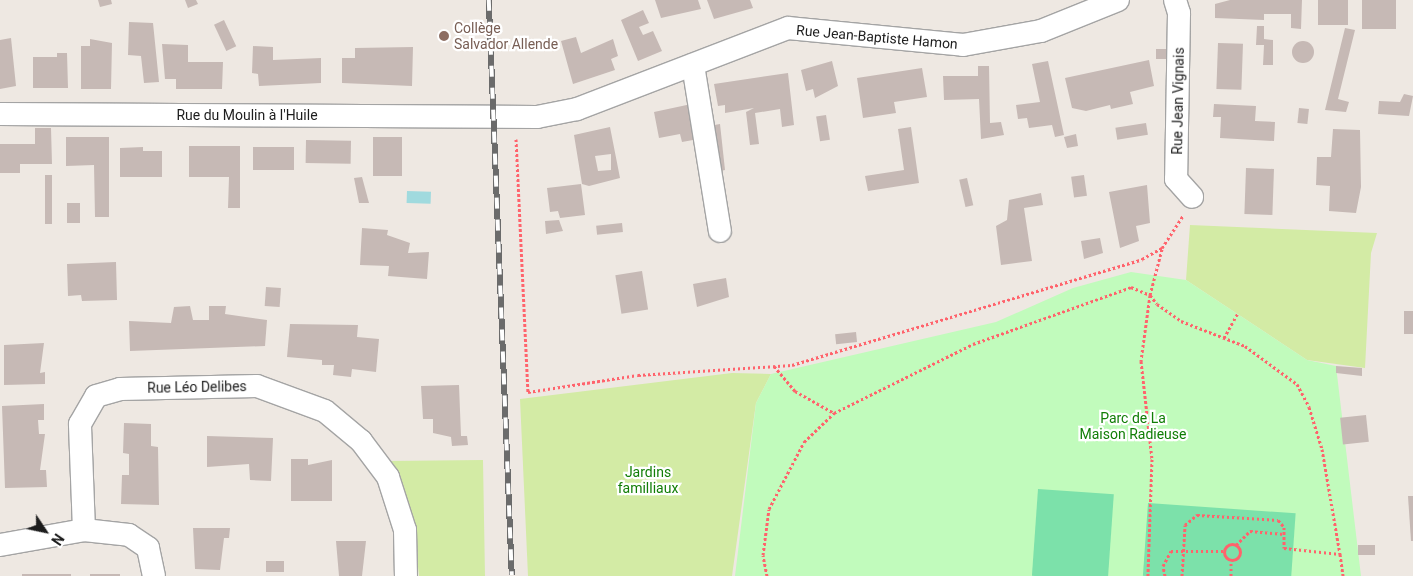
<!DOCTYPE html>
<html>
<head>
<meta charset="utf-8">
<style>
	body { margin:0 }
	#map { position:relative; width:1413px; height:576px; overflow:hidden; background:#eee8e2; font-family:Roboto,sans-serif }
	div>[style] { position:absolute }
	.grass>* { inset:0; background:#d3eba5 }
	.park>* { inset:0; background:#c1fbbc }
	.pitch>* { inset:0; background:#7ce1aa; transform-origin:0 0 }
	.water>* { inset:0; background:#a0dade; transform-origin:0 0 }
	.building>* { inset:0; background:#c6b9b5; transform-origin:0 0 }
	.round { border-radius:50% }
	.path>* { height:3px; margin-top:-1.5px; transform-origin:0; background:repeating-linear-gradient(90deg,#ff636c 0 2.5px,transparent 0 5px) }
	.path>.ring { margin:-1.5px; padding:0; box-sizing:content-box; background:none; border:3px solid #ff636c; border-radius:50% }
	.roads { filter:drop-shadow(1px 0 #a4a4a4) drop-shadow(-1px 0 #a4a4a4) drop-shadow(0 1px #a4a4a4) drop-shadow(0 -1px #a4a4a4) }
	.minor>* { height:22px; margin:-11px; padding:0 11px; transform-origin:11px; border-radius:11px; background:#fff }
	.rail>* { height:5.5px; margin-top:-2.75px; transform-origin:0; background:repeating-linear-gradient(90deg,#fff 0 11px,#6b6b6b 0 22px); box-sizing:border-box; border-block:1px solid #6b6b6b }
	.dots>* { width:14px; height:14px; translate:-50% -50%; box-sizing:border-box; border:2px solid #fff; border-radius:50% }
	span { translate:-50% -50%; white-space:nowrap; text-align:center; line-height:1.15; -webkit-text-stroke:4.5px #fff; paint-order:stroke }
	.education-label { font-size:14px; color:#785e54 }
	.left { translate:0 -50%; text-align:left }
	.street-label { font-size:14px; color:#1d1d1d }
	.park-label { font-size:14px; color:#117e07 }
	.north { position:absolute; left:20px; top:506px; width:50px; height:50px; -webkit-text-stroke:4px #fff; paint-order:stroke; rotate:124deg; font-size:14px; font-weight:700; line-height:20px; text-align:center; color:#1d1d1d }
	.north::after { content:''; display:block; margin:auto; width:18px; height:22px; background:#1d1d1d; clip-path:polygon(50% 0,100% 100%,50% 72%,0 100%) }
</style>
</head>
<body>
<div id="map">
	<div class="grass">
		<div style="clip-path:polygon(1190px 225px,1377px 233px,1371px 253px,1365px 368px,1307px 360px,1186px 280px)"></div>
		<div style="clip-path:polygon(732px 373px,771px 374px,756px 403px,732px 576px,528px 576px,520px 399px)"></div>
		<div style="clip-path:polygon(483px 460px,485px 576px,419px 576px,414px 530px,388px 461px)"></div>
	</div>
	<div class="park">
		<div style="clip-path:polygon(1131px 272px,1186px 280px,1307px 360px,1336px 366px,1361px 576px,735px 576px,756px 403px,771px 374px,996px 322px,1073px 288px)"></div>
	</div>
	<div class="pitch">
		<div style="left:1038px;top:489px;width:76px;height:87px;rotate:4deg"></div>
		<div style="left:1148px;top:503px;width:148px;height:73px;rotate:4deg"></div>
	</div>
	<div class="water">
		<div style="left:407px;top:191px;width:24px;height:12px;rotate:2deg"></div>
	</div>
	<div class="building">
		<div style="clip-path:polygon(98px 0,111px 0,112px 4px,100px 7px)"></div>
		<div style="clip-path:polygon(185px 0,196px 0,198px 4px,188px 8px)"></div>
		<div style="clip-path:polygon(655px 0,698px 0,701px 9px,661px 18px)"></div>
		<div style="clip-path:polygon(707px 0,750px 0,753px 8px,714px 19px)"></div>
		<div style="clip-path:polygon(1230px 0,1302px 0,1301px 29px,1291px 28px,1291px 14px,1264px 14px,1264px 20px,1215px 18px,1215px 4px)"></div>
		<div style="left:1318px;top:0;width:30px;height:25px"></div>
		<div style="left:1362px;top:0;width:34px;height:29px"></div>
		<div style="clip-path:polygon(643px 10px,649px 23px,639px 27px,643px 35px,653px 31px,662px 51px,638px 61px,621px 20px)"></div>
		<div style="left:224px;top:20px;width:29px;height:11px;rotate:65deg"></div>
		<div style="clip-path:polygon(129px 22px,153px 23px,159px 82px,144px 83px,141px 56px,128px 55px)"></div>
		<div style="clip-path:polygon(1257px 26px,1264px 26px,1264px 39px,1273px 40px,1273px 65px,1263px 65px,1264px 45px,1256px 45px)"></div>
		<div style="clip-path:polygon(1345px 28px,1355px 30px,1338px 99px,1349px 102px,1346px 112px,1325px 110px)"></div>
		<div style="clip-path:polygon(576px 37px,581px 53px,613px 39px,618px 56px,611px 59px,615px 70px,573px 84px,561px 41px)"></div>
		<div style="clip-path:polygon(11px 38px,16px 86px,0 89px,0 40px)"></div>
		<div style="clip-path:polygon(90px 39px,112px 43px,111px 89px,81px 89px,81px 46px,90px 46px)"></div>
		<div class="round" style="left:1292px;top:41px;width:22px;height:22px"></div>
		<div style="left:1218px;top:43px;width:25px;height:46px;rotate:2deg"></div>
		<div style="clip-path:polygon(162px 44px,188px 45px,188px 62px,223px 62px,222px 89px,176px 89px,176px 79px,165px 79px)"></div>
		<div style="clip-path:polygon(253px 46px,273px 47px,273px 60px,321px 58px,321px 83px,259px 86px,258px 74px,252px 73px)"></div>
		<div style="clip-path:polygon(413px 47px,412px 86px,342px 83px,342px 58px,355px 58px,355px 48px)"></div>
		<div style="left:1156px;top:49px;width:13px;height:10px"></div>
		<div style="clip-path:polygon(57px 53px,67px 53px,68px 88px,33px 88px,33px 57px,57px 57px)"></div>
		<div style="clip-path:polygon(1149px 60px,1154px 86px,1130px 92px,1133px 104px,1111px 109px,1110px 105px,1086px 111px,1072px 108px,1065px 78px)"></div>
		<div style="clip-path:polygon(832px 61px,838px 86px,815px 98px,813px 89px,806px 91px,801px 70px)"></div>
		<div style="clip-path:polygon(1048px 61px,1064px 135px,1055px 137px,1052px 125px,1029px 128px,1027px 118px,1018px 119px,1016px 105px,1040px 102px,1032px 64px)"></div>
		<div style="clip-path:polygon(978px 66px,989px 66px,990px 123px,1001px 122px,1004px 135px,981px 139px,979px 99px,944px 100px,943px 76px,978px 76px)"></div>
		<div style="clip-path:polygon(922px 68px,927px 97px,894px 102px,896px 113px,863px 118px,857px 78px)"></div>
		<div style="clip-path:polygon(788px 73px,794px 125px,782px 127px,780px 109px,755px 113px,759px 144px,750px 145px,746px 112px,754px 108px,725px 113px,725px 105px,718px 106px,714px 84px)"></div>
		<div style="clip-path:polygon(1404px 94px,1413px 96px,1409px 116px,1378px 114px,1379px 101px,1400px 102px)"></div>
		<div style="clip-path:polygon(696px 103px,696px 152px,693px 140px,682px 142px,680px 134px,659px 138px,654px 112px)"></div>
		<div style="clip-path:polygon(1214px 104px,1256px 106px,1255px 121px,1275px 122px,1274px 141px,1220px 138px,1221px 117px,1213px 117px)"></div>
		<div style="left:1299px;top:108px;width:10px;height:15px;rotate:6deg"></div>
		<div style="left:826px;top:115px;width:25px;height:10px;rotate:81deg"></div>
		<div style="left:1146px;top:123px;width:12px;height:31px;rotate:81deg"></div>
		<div style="clip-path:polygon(720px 124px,725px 170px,716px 172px,709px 126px)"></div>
		<div style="clip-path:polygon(evenodd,610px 127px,620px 178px,589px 186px,582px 184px,574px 135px,610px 127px,611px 154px,611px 170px,598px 171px,595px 156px,611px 154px)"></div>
		<div style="clip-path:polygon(911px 127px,919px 183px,868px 191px,865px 176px,904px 170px,898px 129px)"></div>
		<div style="clip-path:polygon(35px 128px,51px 128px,52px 164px,20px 164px,20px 173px,0 173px,0 144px,35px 144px)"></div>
		<div style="clip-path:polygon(1333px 129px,1360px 130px,1361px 187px,1356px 213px,1329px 211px,1330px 186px,1316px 185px,1317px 157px,1331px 157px)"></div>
		<div style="clip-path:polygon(1076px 134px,1078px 146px,1067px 148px,1064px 137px)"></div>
		<div style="clip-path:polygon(66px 137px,109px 137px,109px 217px,95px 217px,94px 165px,66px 166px)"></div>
		<div style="left:373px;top:137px;width:29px;height:39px"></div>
		<div style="left:306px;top:140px;width:45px;height:23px;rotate:1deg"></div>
		<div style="clip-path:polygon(189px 146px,240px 146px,240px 208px,228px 208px,229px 177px,189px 177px)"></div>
		<div style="clip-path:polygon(143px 147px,143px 151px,162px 151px,162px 177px,120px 177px,120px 148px)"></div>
		<div style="left:294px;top:147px;width:23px;height:41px;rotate:90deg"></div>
		<div style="left:1246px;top:168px;width:28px;height:46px;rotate:2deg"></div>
		<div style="left:45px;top:175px;width:7px;height:49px"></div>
		<div style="left:1084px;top:175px;width:21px;height:13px;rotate:82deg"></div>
		<div style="clip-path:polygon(362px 177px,369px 203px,359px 203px,354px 178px)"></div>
		<div style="left:967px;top:178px;width:28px;height:8px;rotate:77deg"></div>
		<div style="clip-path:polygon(581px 184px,585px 215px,560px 218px,558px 211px,550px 212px,547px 188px)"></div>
		<div style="clip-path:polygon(1147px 185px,1150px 223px,1136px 226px,1139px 241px,1120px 248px,1109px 192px)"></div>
		<div style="clip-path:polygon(1041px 193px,1043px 205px,1024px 208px,1032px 261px,1001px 265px,996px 226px,1007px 220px,1009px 200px)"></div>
		<div style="left:67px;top:203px;width:13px;height:20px"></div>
		<div style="clip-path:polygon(559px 220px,563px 231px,546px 234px,545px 221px)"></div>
		<div style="left:622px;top:223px;width:9px;height:26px;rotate:84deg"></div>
		<div style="clip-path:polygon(362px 228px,388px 230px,387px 235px,410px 243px,408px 253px,429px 252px,427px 279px,388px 276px,389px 266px,360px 265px)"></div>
		<div style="clip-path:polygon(1100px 238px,1103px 253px,1084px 259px,1081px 241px)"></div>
		<div style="clip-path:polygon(116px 262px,117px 300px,82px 301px,81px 295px,68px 296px,67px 264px)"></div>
		<div style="left:642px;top:271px;width:39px;height:27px;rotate:81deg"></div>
		<div style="clip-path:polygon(726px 278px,729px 297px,697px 307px,693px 284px)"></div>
		<div style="left:266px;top:287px;width:15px;height:19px;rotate:4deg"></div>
		<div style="clip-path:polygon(190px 306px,193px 320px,209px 320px,209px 306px,226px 306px,225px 314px,267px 320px,265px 346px,130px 351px,129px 321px,171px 323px,174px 307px)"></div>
		<div style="left:1413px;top:311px;width:23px;height:9px;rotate:90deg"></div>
		<div style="clip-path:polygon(290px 324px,358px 325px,357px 337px,379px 339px,376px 372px,352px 369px,351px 377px,333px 375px,334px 365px,322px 365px,322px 360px,287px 357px)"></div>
		<div style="left:856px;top:332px;width:10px;height:21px;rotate:84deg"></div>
		<div style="clip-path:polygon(44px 343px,40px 373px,45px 372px,45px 384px,4px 385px,4px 345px)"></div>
		<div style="clip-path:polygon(1336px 366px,1362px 368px,1362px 376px,1336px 373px)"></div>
		<div style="clip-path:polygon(459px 385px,461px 436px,467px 436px,468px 445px,452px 446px,451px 437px,433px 433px,433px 419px,423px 419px,421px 386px)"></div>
		<div style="clip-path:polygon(44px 404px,44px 420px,38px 420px,39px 434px,45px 434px,40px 470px,46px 470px,47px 487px,5px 488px,2px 406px)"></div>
		<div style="left:1366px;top:415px;width:27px;height:26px;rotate:84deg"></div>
		<div style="clip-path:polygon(124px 423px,151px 424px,151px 446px,158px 447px,159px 505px,121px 504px,122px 475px,129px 475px,129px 454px,123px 453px)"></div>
		<div style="clip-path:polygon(207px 436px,273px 438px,271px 481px,250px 480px,249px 464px,207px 467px)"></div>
		<div style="clip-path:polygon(291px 459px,308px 459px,308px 465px,332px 460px,332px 501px,291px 501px)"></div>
		<div style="clip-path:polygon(1408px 496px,1413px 496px,1413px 541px,1411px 541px)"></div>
		<div style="clip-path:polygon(193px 528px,230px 528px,229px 538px,224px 538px,220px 570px,195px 569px)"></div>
		<div style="clip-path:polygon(336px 541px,366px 541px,362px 576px,339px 576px)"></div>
		<div style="left:1375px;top:545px;width:10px;height:17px;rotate:90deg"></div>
		<div style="left:266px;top:561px;width:18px;height:11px"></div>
		<div style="left:22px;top:574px;width:49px;height:2px"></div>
		<div style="left:90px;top:574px;width:30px;height:2px"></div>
	</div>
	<div class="path">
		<div style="left:516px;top:139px;width:253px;rotate:87.3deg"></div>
		<div style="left:528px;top:392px;width:111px;rotate:-8.8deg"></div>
		<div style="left:638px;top:375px;width:154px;rotate:-3.7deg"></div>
		<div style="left:792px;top:365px;width:366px;rotate:-16.8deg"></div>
		<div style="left:1142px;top:259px;width:23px;rotate:-29deg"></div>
		<div style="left:1162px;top:248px;width:38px;rotate:-57deg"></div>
		<div style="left:1162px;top:249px;width:48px;rotate:104.6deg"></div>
		<div style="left:1150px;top:295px;width:11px;rotate:52deg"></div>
		<div style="left:1157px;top:304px;width:29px;rotate:35deg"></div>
		<div style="left:1181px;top:321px;width:69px;rotate:21.3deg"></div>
		<div style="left:1245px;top:346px;width:64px;rotate:36.2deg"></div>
		<div style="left:1297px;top:384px;width:26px;rotate:62deg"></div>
		<div style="left:1309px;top:407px;width:44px;rotate:72.8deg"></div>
		<div style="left:1322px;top:449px;width:107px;rotate:80.3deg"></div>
		<div style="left:1224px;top:338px;width:29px;rotate:-61deg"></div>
		<div style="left:774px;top:366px;width:33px;rotate:50deg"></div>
		<div style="left:795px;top:391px;width:45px;rotate:29.4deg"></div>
		<div class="ring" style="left:1224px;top:544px;width:13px;height:13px"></div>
		<div style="left:1236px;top:545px;width:20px;rotate:-45deg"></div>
		<div style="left:1250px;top:531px;width:34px;rotate:5deg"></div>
		<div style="left:767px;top:576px;width:21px;rotate:-101deg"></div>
		<div style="left:763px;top:555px;width:46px;rotate:-82.6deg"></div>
		<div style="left:769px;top:509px;width:76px;rotate:-62.4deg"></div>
		<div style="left:804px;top:442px;width:42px;rotate:-44deg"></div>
		<div style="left:834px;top:413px;width:155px;rotate:-26.4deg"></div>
		<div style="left:973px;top:344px;width:168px;rotate:-19.8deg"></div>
		<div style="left:1131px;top:287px;width:21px;rotate:23deg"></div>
		<div style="left:1150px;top:295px;width:67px;rotate:97.8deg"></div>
		<div style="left:1141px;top:361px;width:99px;rotate:83.6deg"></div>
		<div style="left:1152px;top:459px;width:117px;rotate:92deg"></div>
		<div style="left:1165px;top:576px;width:10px;rotate:-101deg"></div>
		<div style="left:1163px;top:566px;width:17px;rotate:-62deg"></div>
		<div style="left:1171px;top:551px;width:52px"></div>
		<div style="left:1182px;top:576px;width:51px;rotate:-86.6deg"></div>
		<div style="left:1185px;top:525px;width:16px;rotate:-40deg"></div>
		<div style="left:1197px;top:515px;width:81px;rotate:3.5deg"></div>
		<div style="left:1278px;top:520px;width:9px;rotate:49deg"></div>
		<div style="left:1284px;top:527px;width:21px;rotate:90deg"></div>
		<div style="left:1284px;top:548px;width:56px;rotate:6.1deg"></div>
		<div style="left:1340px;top:554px;width:22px;rotate:82deg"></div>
		<div style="left:1231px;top:576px;width:16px;rotate:-90deg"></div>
	</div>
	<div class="roads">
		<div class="minor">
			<div style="left:1175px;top:0;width:14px;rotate:73deg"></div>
			<div style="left:1179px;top:13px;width:166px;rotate:91deg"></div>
			<div style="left:1176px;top:179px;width:24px;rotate:48deg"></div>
			<div style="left:693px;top:65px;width:168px;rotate:80.8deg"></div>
			<div style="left:0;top:114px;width:537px;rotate:0.32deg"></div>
			<div style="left:537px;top:117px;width:41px;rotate:-11.3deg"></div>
			<div style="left:577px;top:109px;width:226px;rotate:-21deg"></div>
			<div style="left:788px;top:28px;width:176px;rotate:5.5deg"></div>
			<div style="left:963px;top:45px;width:79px;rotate:-10.2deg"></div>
			<div style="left:1041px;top:31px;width:83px;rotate:-21.9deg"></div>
			<div style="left:84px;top:530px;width:45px;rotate:6.3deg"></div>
			<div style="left:129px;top:535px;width:23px;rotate:34deg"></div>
			<div style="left:148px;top:548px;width:29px;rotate:78deg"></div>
			<div style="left:0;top:545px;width:85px;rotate:-10.1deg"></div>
			<div style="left:84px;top:530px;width:106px;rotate:-92.2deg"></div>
			<div style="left:80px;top:424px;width:32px;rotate:-60deg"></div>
			<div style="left:96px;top:396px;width:25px;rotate:-16deg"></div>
			<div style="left:120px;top:389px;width:137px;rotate:-1.3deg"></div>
			<div style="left:257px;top:386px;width:72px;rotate:20.2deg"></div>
			<div style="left:325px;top:411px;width:47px;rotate:39.8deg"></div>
			<div style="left:361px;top:441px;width:45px;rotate:53.1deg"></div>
			<div style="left:388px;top:477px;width:56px;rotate:72.2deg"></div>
			<div style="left:405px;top:530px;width:46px;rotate:88.8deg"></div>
		</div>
	</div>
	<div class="rail">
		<div style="left:489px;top:0;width:576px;rotate:87.71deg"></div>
	</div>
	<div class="dots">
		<div style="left:444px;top:36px;background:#8d6e63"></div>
	</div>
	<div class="education-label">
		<span class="left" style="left:454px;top:36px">Collège<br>Salvador Allende</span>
	</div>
	<div class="street-label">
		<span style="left:877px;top:37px;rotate:5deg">Rue Jean-Baptiste Hamon</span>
		<span style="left:1178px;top:101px;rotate:-89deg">Rue Jean Vignais</span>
		<span style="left:247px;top:115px">Rue du Moulin à l'Huile</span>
		<span style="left:197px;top:387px;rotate:-1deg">Rue Léo Delibes</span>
	</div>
	<div class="park-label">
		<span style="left:1133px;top:426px">Parc de La<br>Maison Radieuse</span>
		<span style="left:648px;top:480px">Jardins<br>familliaux</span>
	</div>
	<div class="north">N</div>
</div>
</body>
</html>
